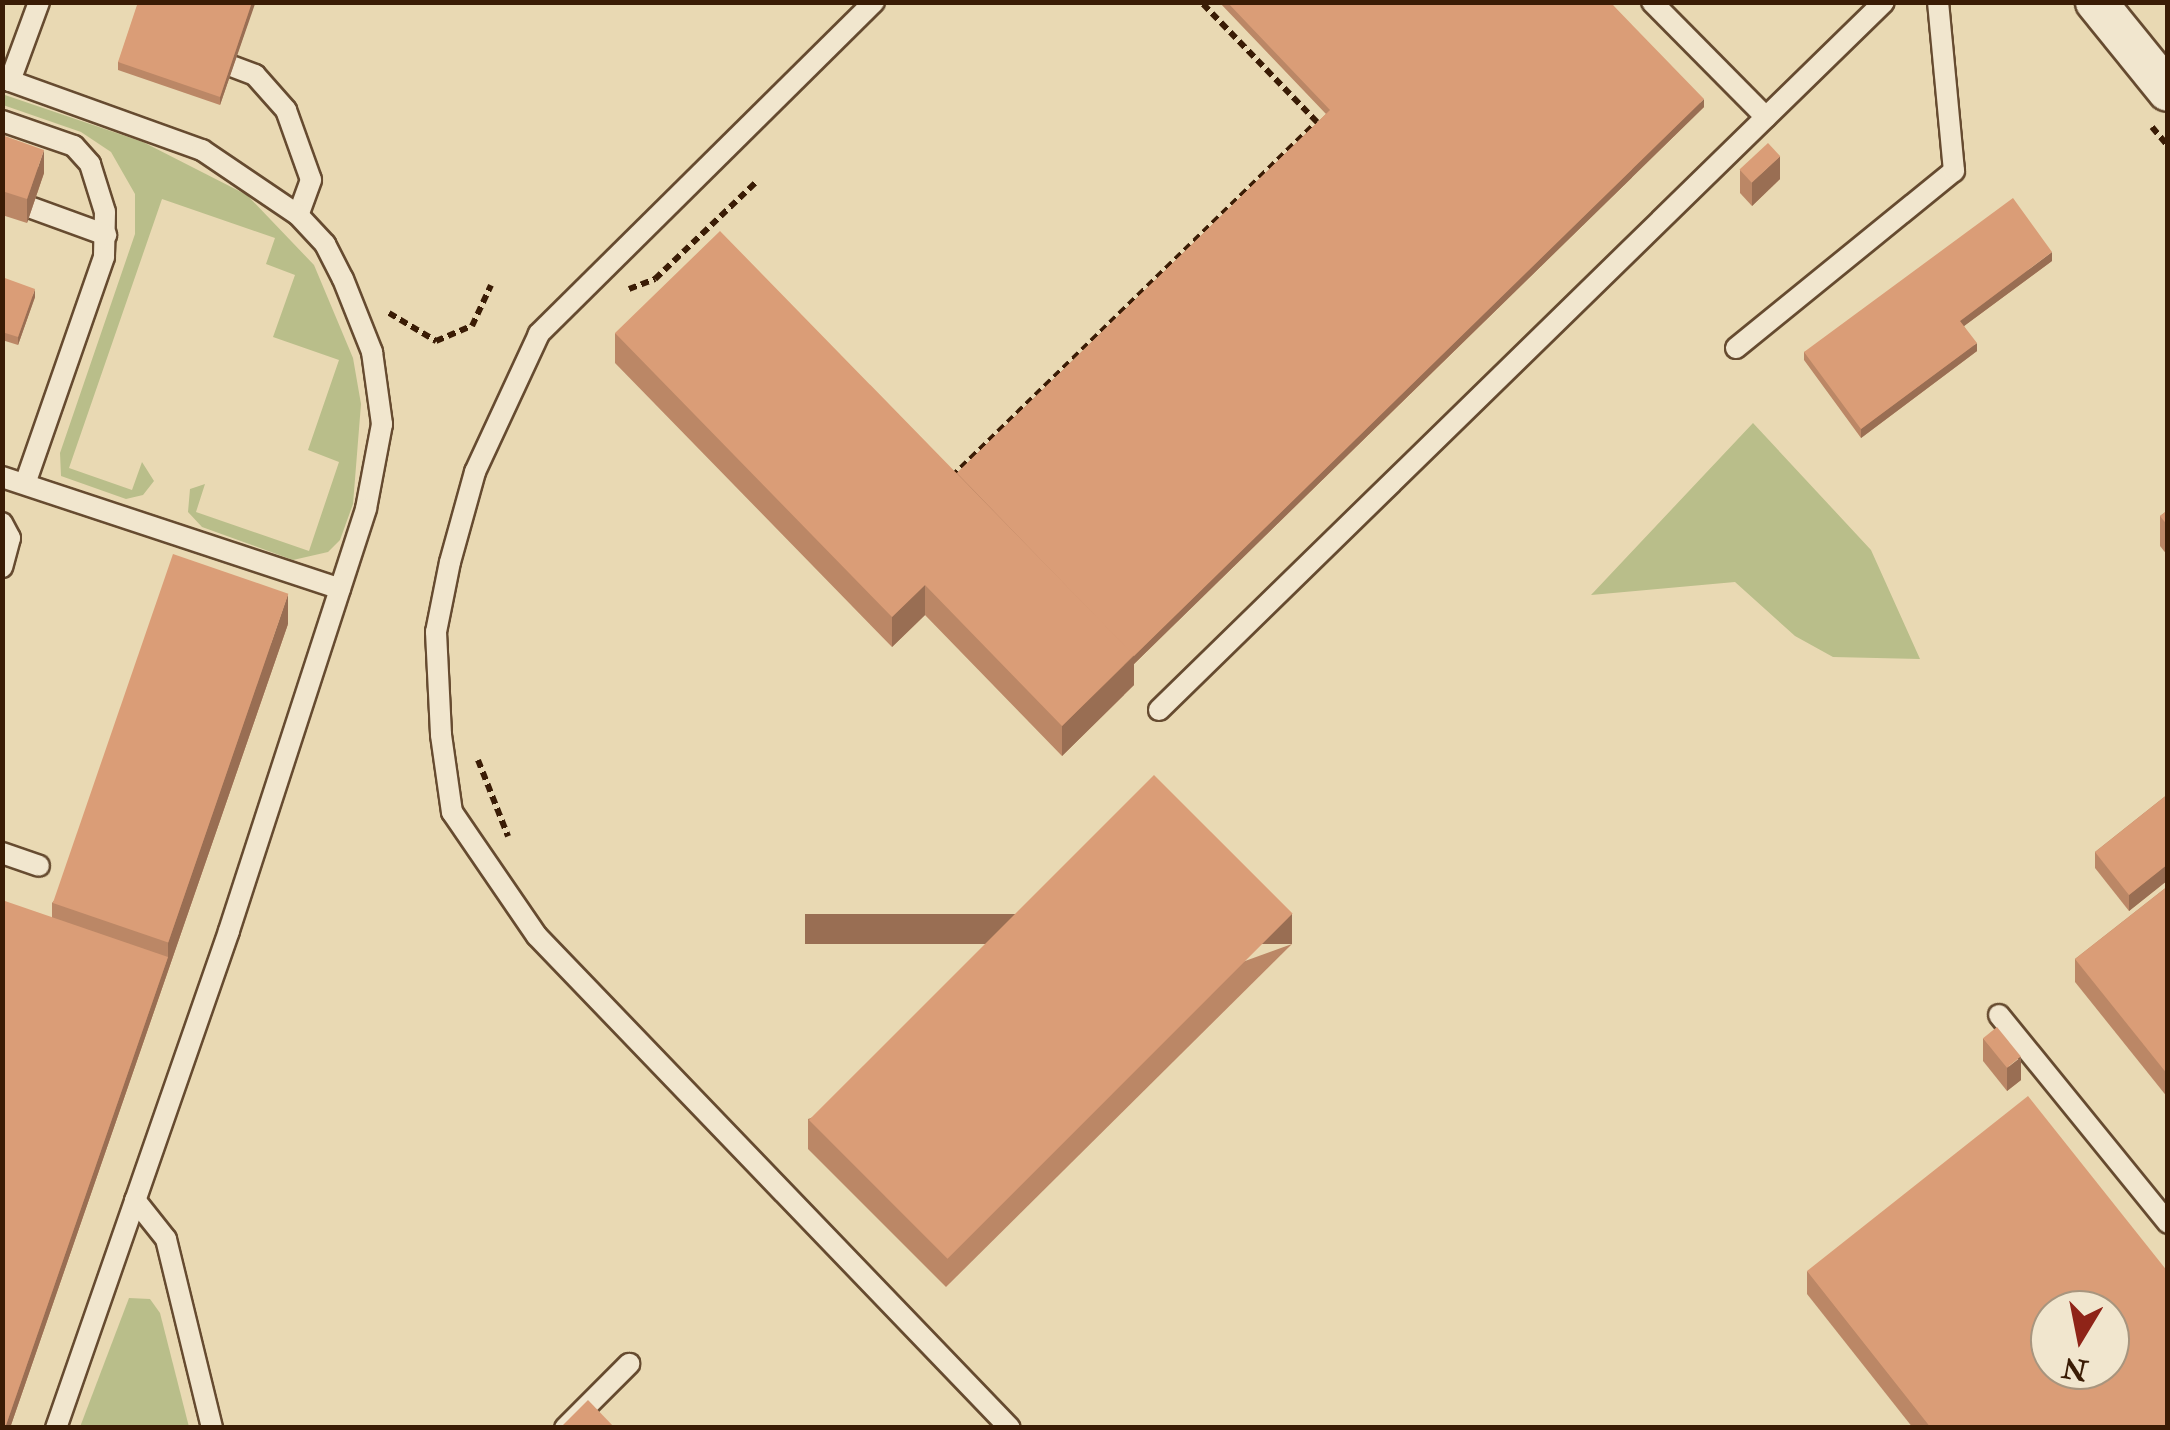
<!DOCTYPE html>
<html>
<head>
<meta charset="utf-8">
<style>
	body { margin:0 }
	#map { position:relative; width:2170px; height:1430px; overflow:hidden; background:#e9d9b3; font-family:"IM FELL Double Pica",serif }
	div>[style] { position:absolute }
	.green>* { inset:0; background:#b9be8a }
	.path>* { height:6px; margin-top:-3px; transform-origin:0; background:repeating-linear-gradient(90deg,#3a1c05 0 8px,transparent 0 13px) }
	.roads { filter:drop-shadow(2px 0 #664b30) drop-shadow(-2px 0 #664b30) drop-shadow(0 2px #664b30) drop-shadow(0 -2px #664b30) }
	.service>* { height:20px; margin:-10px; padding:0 10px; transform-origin:10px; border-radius:10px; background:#f1e6ce }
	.minor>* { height:40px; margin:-20px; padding:0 20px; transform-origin:20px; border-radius:20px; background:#f1e6ce }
	.wall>* { inset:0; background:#bb8766 }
	.shaded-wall>* { inset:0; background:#996e53; transform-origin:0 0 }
	.building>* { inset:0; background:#da9d77; transform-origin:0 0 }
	span { translate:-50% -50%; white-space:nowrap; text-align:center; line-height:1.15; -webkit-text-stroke:10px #f1e6ce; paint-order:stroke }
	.frame { position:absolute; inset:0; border:5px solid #3a1c05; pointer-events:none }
	.north { position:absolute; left:2030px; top:1290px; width:100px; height:100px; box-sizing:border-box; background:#f1e6ce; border:2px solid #a8957e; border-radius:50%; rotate:190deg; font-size:28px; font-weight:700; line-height:40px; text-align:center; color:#3a1c05 }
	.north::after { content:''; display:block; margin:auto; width:35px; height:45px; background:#8f2418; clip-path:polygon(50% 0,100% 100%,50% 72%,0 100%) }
</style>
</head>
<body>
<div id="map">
	<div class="green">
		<div style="clip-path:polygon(2px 94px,143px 142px,247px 195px,314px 265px,353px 358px,361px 404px,353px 504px,340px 540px,328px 552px,293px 560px,202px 527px,188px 512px,190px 489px,205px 484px,196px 512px,309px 551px,339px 462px,308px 450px,339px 360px,273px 337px,295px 275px,266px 264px,275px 238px,162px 199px,69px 468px,132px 490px,142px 462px,154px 481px,143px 495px,126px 499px,61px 476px,60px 453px,135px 234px,135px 194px,111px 152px,81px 132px,3px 105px)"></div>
		<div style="clip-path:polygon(1753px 423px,1871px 550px,1920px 659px,1833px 657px,1795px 636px,1735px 582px,1591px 595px)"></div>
		<div style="clip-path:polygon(129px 1298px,150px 1299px,160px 1313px,189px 1427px,80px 1427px)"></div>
	</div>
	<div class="path">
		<div style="left:2152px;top:127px;width:25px;rotate:50deg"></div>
		<div style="left:629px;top:289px;width:28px;rotate:-21deg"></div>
		<div style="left:655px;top:279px;width:140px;rotate:-43.8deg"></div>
		<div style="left:389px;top:313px;width:55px;rotate:30.8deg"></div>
		<div style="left:436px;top:341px;width:39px;rotate:-23deg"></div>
		<div style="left:472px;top:326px;width:45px;rotate:-65.1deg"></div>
		<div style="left:952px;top:477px;width:509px;rotate:-44.2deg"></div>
		<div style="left:1317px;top:122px;width:167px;rotate:-134deg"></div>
		<div style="left:478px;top:760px;width:82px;rotate:68.5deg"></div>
	</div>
	<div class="roads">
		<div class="service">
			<div style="left:874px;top:2px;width:472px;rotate:135.3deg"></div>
			<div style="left:539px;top:334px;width:152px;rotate:114.9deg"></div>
			<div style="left:475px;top:472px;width:93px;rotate:105.5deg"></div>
			<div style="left:450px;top:562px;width:71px;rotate:101.3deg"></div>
			<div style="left:436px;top:632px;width:103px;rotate:87.2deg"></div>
			<div style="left:441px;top:735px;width:78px;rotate:81.9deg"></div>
			<div style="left:452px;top:812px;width:150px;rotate:55.6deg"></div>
			<div style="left:537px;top:936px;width:682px;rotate:46.13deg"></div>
			<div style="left:1652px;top:2px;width:162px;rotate:45.3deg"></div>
			<div style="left:210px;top:58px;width:48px;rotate:20.7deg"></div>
			<div style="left:255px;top:75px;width:47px;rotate:48.5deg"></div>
			<div style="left:286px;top:110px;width:74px;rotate:70.3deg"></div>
			<div style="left:311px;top:180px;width:37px;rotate:110deg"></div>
			<div style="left:2px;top:78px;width:213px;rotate:19.8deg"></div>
			<div style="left:202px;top:150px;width:116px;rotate:34.1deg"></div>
			<div style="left:298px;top:215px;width:40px;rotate:47deg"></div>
			<div style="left:325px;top:244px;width:39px;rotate:63deg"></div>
			<div style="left:343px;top:279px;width:79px;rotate:68.3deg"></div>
			<div style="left:372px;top:352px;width:73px;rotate:82.1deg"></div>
			<div style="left:382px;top:424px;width:86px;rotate:100.7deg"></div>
			<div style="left:366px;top:509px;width:444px;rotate:108deg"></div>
			<div style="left:229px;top:931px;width:526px;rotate:109.19deg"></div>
			<div style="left:10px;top:81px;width:84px;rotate:-69.8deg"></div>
			<div style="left:2px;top:121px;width:76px;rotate:19.1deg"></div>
			<div style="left:74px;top:146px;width:24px;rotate:48deg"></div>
			<div style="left:90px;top:164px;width:50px;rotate:72.6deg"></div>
			<div style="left:105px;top:212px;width:45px;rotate:91.3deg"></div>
			<div style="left:104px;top:257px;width:240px;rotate:109.2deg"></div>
			<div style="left:32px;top:208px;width:79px;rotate:20deg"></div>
			<div style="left:1736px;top:348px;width:281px;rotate:-39.1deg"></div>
			<div style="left:1954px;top:171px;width:170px;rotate:-95.4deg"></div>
			<div style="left:2px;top:477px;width:356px;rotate:18.3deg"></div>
			<div style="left:2px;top:523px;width:17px;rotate:62deg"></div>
			<div style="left:10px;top:538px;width:30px;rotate:105deg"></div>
			<div style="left:1159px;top:710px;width:1013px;rotate:-44.32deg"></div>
			<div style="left:2px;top:853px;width:39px;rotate:19deg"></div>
			<div style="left:1999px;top:1015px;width:268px;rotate:50.9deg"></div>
			<div style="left:135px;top:1200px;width:50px;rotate:51.5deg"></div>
			<div style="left:166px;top:1239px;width:195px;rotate:76.3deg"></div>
			<div style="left:565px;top:1428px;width:91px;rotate:-45deg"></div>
		</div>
		<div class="minor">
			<div style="left:2096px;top:2px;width:114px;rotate:51deg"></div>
		</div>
	</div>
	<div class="wall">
		<div style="clip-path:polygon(255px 2px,220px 105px,118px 70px,118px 62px)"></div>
		<div style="clip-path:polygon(1219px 2px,1610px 2px,1704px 107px,1134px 664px,1134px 685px,1062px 756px,925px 615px,892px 647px,615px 363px,615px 333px,957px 473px,1326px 114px)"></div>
		<div style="clip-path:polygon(2px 135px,44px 173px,27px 223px,2px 215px)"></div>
		<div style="clip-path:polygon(1740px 170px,1780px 179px,1752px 206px,1740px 193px)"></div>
		<div style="clip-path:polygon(2052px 261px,1964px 326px,1977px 351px,1861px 438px,1804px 360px,1804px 352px)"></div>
		<div style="clip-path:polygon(2px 277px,35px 297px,18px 345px,2px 340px)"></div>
		<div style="clip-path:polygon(2168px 510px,2168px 556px,2160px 546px,2160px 516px)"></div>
		<div style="clip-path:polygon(288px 624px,10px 1428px,2px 1428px,52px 917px,52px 903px)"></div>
		<div style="clip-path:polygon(2168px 794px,2168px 880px,2129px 911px,2095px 868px,2095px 852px)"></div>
		<div style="clip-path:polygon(2168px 886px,2168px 1098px,2075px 982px,2075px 959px)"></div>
		<div style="clip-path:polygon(1292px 944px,946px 1287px,808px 1149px,808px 1119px)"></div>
		<div style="clip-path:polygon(1983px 1038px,2021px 1080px,2007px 1091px,1983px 1061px)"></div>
		<div style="clip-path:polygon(1807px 1271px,2168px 1428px,1913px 1428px,1807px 1294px)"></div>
	</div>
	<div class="shaded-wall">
		<div style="clip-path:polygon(252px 2px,255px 2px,255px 4px,220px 105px,220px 97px)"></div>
		<div style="clip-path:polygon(1704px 99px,1704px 107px,1134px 664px,1134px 685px,1062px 756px,1062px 726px)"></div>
		<div style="clip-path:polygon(44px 150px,44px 173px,27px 223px,27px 199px)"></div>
		<div style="clip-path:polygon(1780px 156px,1780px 179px,1752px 206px,1752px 182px)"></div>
		<div style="clip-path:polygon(2052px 252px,2052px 261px,1960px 329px,1960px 321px)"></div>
		<div style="clip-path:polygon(35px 289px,35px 297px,18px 345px,18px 337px)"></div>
		<div style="clip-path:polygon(1977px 343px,1977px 351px,1861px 438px,1861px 429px)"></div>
		<div style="clip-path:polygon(925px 585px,925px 615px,892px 647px,892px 617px)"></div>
		<div style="clip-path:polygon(288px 594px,288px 624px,10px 1428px,5px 1428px,168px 957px,168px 943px)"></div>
		<div style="clip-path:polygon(2168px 864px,2168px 880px,2129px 911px,2129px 895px)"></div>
		<div style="left:1292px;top:914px;width:30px;height:487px;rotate:90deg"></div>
		<div style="clip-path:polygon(2021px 1057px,2021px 1080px,2007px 1091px,2007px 1068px)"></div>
	</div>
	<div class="building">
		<div style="clip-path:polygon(138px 2px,252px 2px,220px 97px,118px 62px)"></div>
		<div style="clip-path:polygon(1227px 2px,1610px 2px,1704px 99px,1134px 656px,957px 473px,1330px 110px)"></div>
		<div style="clip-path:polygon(2px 135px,44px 150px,27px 199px,2px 191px)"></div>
		<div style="left:1768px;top:143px;width:18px;height:39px;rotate:47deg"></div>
		<div style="clip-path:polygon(2013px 198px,2052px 252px,1960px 321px,1977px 343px,1861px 429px,1804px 352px)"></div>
		<div style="clip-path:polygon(720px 231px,1134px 655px,1062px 726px,925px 585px,892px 617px,615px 333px)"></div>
		<div style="clip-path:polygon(2px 277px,35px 289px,18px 337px,2px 332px)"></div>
		<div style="clip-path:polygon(2168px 510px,2168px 526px,2160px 516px)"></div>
		<div style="left:173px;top:554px;width:122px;height:369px;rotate:19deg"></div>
		<div style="left:1154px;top:775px;width:196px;height:488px;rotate:45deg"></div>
		<div style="clip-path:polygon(2168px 794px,2168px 864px,2129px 895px,2095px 852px)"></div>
		<div style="clip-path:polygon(2168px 886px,2168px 1075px,2075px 959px)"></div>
		<div style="clip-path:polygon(2px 900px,168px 957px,5px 1428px,2px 1428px)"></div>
		<div style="left:1997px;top:1027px;width:38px;height:18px;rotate:51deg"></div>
		<div style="clip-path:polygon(evenodd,2028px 1096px,2168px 1272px,2168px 1428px,1931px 1428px,1807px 1271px,2028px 1096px,2050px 1310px,2110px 1310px,2110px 1370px,2050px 1370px,2050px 1310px)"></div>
		<div style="clip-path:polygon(588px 1400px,615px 1428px,560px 1428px)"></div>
	</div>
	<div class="frame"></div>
	<div class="north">N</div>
</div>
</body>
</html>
